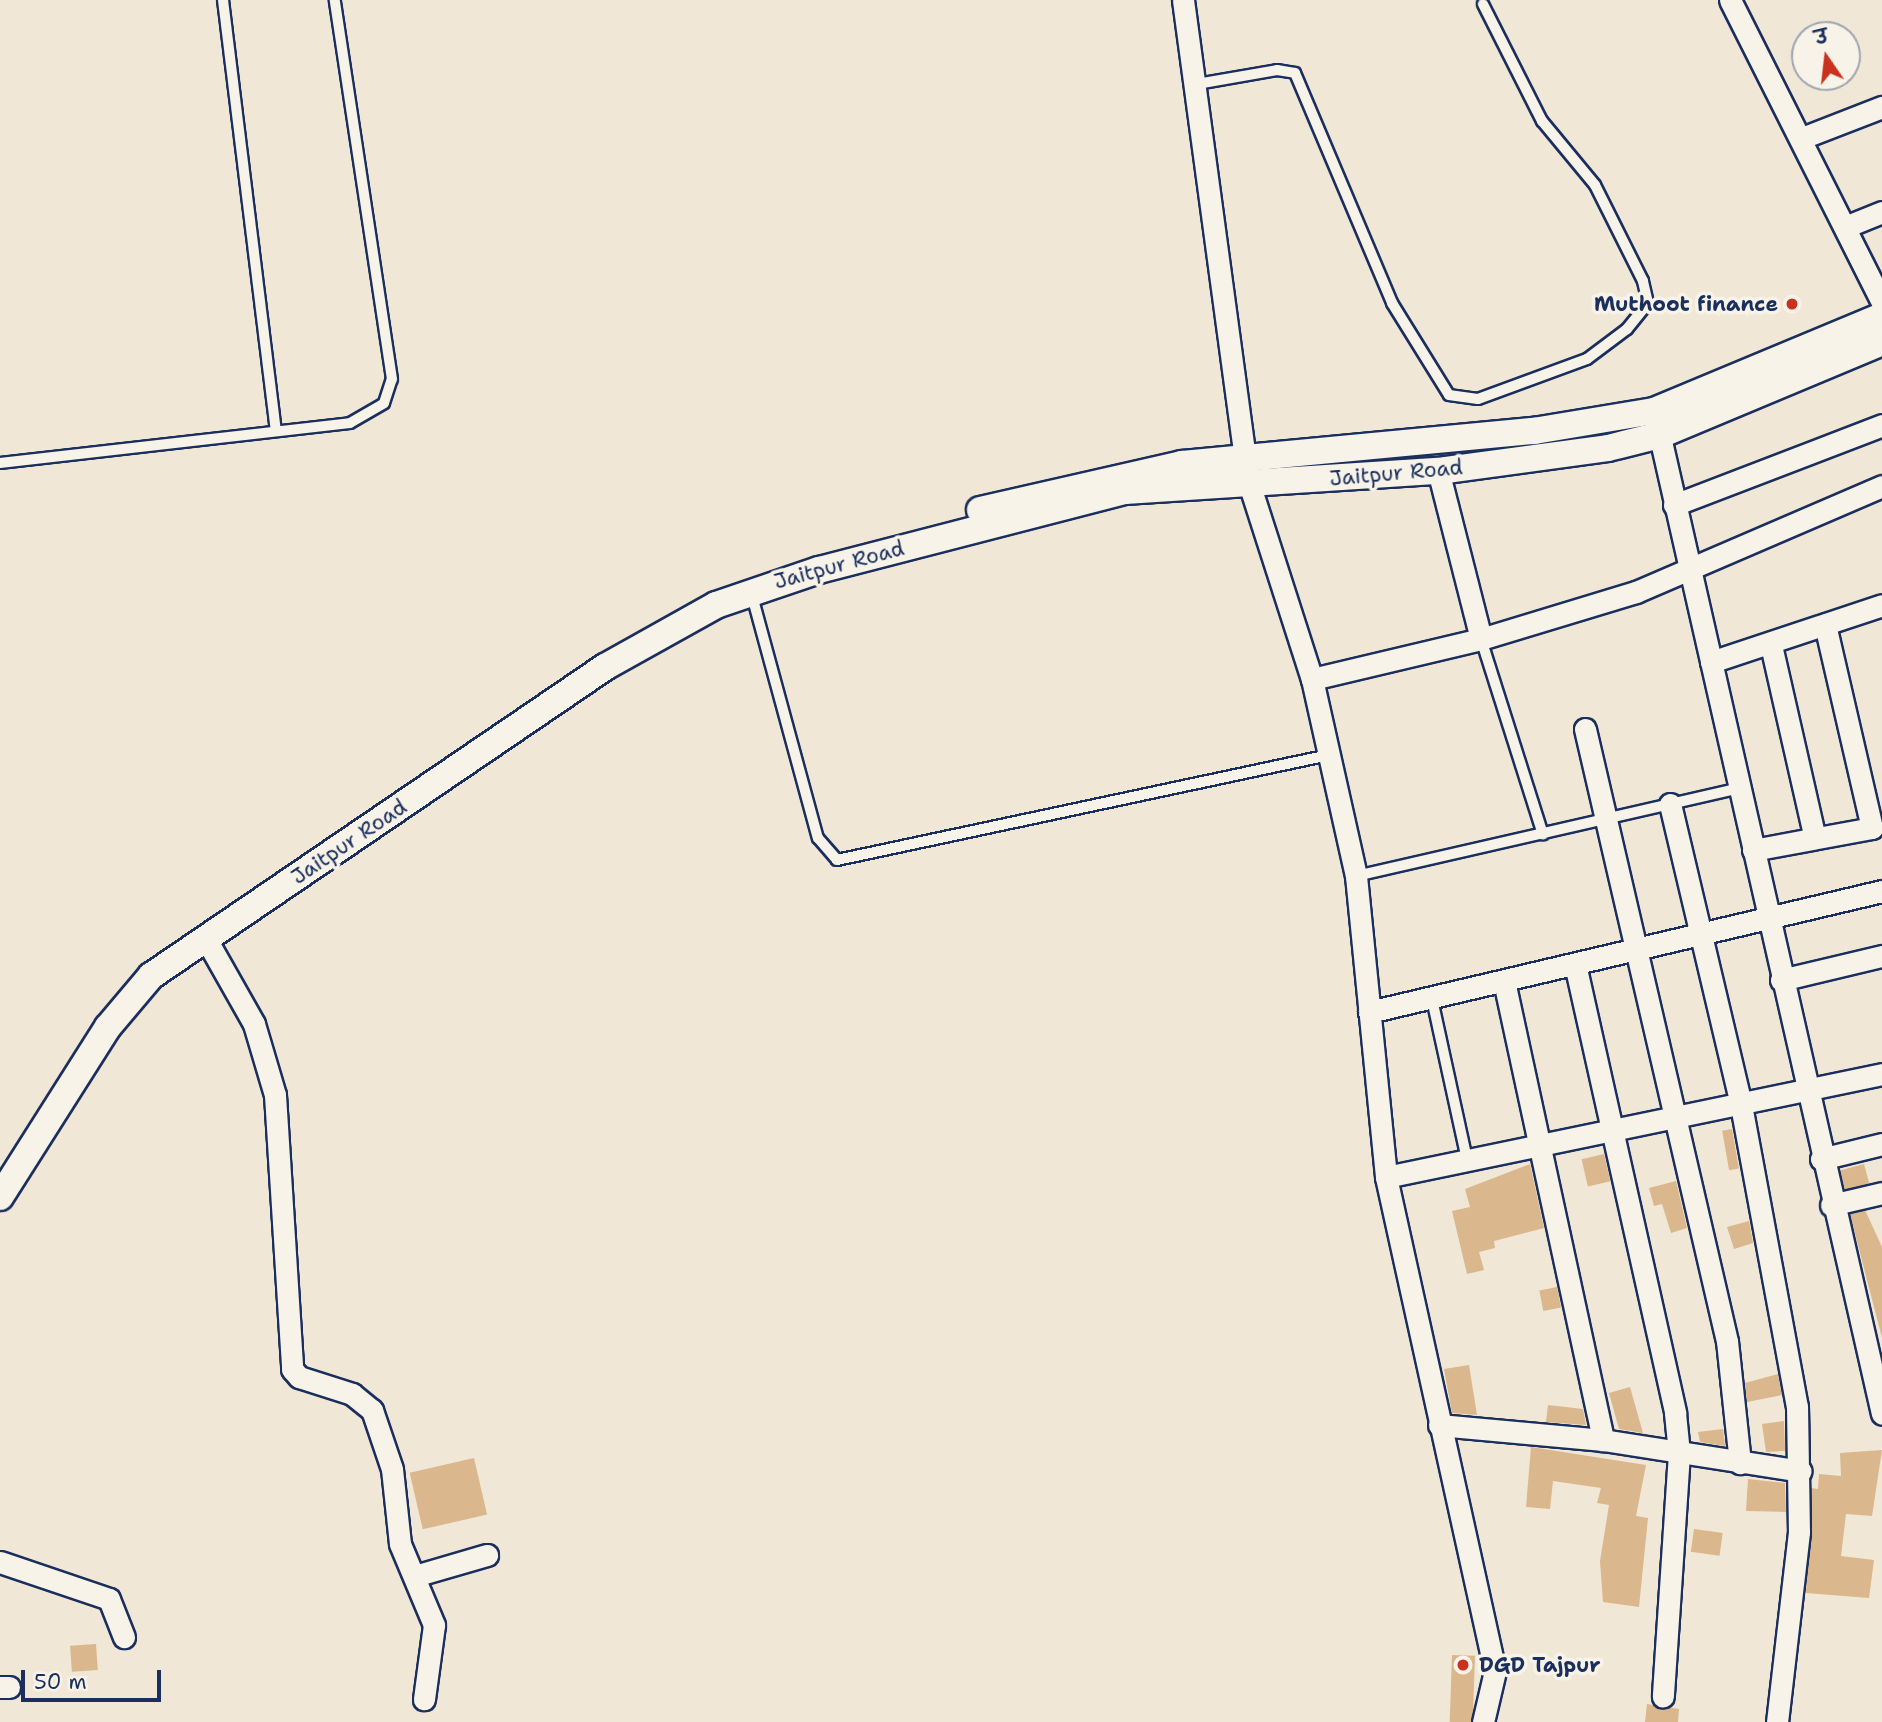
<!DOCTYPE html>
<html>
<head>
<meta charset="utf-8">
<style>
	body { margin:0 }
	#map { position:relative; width:1882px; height:1722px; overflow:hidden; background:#f1e7d6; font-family:"Shantell Sans","Playpen Sans Deva",sans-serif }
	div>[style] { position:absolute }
	.building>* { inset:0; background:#dab78c; transform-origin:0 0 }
	.roads { filter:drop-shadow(2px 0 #1b2f5e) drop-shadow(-2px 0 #1b2f5e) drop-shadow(0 2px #1b2f5e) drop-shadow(0 -2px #1b2f5e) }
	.service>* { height:10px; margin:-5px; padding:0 5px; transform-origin:5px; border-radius:5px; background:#f7f3e8 }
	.minor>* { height:21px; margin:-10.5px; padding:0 10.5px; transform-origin:10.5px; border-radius:10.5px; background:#f7f3e8 }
	.tertiary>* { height:26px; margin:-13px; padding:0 13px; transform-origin:13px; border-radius:13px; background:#f7f3e8 }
	.dots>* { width:19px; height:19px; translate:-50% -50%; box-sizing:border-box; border:4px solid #f7f3e8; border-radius:50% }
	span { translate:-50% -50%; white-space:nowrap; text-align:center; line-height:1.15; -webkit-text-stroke:7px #f7f3e8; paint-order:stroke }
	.poi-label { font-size:21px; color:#1b2f5e; font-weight:700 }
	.right { translate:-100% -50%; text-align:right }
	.left { translate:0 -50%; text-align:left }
	.street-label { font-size:21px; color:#1b2f5e }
	.north { position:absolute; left:1791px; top:21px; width:70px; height:70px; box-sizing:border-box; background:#f7f3e8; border:2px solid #9fa5b1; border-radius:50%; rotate:346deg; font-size:19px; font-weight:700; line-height:28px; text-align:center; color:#1b2f5e }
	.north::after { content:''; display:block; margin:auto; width:24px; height:32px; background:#c8321e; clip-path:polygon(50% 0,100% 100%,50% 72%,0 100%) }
	.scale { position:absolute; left:21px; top:1670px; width:140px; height:32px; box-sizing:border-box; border:4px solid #1b2f5e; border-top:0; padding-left:9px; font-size:21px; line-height:24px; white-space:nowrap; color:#1b2f5e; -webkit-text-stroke:5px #f7f3e8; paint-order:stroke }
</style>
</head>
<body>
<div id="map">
	<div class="building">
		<div style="left:1732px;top:1129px;width:40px;height:10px;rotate:80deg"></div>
		<div style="left:1604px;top:1154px;width:28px;height:23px;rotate:77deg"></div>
		<div style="clip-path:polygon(1530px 1164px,1544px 1228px,1494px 1241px,1495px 1248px,1479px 1252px,1484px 1270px,1467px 1274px,1452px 1211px,1470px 1207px,1465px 1189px)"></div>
		<div style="left:1864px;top:1164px;width:20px;height:25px;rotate:75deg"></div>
		<div style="clip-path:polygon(1676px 1181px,1687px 1228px,1671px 1233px,1662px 1204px,1654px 1206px,1649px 1188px)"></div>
		<div style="clip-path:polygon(1865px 1210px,1882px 1247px,1882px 1338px,1850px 1214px)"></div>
		<div style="clip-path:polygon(1749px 1221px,1753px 1243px,1734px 1249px,1727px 1227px)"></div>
		<div style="left:1557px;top:1287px;width:21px;height:18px;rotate:79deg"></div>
		<div style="clip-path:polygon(1469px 1365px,1477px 1415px,1452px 1413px,1444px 1369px)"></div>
		<div style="clip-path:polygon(1778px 1374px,1782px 1395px,1747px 1402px,1745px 1383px)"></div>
		<div style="clip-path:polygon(1630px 1387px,1643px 1433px,1619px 1429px,1609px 1393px)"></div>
		<div style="clip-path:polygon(1548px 1405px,1583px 1409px,1586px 1425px,1546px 1422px)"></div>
		<div style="clip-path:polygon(1784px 1421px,1785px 1451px,1766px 1452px,1762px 1424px)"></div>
		<div style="clip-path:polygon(1723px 1429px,1725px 1446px,1700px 1442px,1698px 1432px)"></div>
		<div style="clip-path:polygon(1531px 1447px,1646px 1465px,1636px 1516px,1648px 1518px,1639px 1607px,1603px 1602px,1600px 1561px,1609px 1505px,1597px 1503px,1601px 1488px,1553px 1481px,1550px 1509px,1526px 1507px)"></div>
		<div style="clip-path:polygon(1882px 1450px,1872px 1516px,1846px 1514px,1841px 1556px,1874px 1560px,1869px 1598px,1806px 1593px,1811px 1488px,1818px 1489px,1819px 1474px,1841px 1476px,1840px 1453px)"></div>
		<div style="left:474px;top:1458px;width:58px;height:66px;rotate:77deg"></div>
		<div style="clip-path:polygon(1748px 1479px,1785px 1483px,1786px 1512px,1746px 1511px)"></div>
		<div style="left:1694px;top:1529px;width:29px;height:23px;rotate:8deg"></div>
		<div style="left:96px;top:1644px;width:26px;height:26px;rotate:86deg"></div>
		<div style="left:1452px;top:1655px;width:23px;height:67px;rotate:2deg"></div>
		<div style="clip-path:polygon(1647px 1704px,1679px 1709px,1678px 1722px,1645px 1722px)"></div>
	</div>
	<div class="roads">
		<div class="service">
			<div style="left:223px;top:0;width:433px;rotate:83deg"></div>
			<div style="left:1197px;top:84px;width:81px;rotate:-9.9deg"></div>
			<div style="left:1277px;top:70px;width:18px;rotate:9deg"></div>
			<div style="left:1295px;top:73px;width:250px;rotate:67.1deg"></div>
			<div style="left:1392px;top:303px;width:108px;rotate:58.2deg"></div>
			<div style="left:1449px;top:395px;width:29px;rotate:8deg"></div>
			<div style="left:1478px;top:399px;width:116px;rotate:-20.2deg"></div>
			<div style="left:1587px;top:359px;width:50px;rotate:-36.9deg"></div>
			<div style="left:1627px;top:329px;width:33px;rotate:-51deg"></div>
			<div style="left:1648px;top:303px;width:23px;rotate:-103deg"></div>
			<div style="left:1643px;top:281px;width:107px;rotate:-116.6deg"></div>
			<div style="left:1595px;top:185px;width:83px;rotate:-129.6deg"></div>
			<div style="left:1542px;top:121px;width:131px;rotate:-116.8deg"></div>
			<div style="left:0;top:463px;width:352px;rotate:-6.5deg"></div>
			<div style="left:350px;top:423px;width:39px;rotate:-30deg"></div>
			<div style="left:384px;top:403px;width:25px;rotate:-72deg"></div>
			<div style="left:392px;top:379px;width:383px;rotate:-98.6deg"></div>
			<div style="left:751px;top:592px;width:255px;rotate:74.8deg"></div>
			<div style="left:818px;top:838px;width:29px;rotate:49deg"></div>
			<div style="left:837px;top:860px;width:503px;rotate:-12.05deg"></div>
			<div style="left:1481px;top:639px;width:205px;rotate:72.4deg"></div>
			<div style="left:1356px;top:876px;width:393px;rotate:-12.9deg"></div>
			<div style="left:1432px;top:999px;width:164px;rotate:77.7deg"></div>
		</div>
		<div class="minor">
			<div style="left:1183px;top:0;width:484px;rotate:82.3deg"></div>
			<div style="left:1248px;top:480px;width:209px;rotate:72.2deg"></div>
			<div style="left:1312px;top:679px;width:202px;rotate:77.4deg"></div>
			<div style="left:1356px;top:876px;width:302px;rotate:84.3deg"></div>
			<div style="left:1386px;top:1177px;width:506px;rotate:77.56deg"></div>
			<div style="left:1495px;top:1671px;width:52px;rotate:103.2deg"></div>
			<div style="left:1730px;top:0;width:338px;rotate:63.3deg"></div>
			<div style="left:1802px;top:138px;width:86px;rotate:-21.2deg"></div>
			<div style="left:1845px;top:227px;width:40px;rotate:-22deg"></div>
			<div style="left:1656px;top:419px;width:1020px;rotate:77.2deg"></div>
			<div style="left:1438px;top:470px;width:174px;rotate:75.7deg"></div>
			<div style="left:1674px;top:505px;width:223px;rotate:-21deg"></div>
			<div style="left:1771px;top:645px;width:198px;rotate:77.2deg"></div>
			<div style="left:1711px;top:662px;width:180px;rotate:-18.4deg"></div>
			<div style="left:1312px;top:679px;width:174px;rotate:-13.3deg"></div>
			<div style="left:1481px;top:639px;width:162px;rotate:-16.9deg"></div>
			<div style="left:1636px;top:592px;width:268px;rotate:-23.3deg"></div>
			<div style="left:1585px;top:729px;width:628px;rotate:76.94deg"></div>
			<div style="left:1727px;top:1341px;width:123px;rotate:83.9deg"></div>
			<div style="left:1670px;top:804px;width:309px;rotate:76.7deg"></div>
			<div style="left:1741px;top:1105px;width:306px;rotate:79.5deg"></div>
			<div style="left:1797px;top:1406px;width:126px;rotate:89.1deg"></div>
			<div style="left:1799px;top:1532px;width:191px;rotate:96.6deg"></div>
			<div style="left:1753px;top:850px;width:121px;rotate:-10.5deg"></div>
			<div style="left:1872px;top:828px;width:209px;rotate:-103deg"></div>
			<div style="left:206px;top:939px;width:98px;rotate:60.5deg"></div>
			<div style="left:254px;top:1024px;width:74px;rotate:73.5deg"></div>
			<div style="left:275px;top:1095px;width:275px;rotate:86.4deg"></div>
			<div style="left:292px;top:1369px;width:11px;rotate:49deg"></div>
			<div style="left:299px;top:1377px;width:56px;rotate:17.8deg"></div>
			<div style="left:352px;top:1394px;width:26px;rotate:39deg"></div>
			<div style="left:372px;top:1410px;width:62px;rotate:71.3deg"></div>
			<div style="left:392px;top:1469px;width:75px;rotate:83.9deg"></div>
			<div style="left:400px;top:1544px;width:88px;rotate:67.2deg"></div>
			<div style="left:434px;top:1625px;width:75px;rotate:97.7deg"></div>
			<div style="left:1575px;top:964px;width:460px;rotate:77.4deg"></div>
			<div style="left:1675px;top:1413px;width:40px;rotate:84.3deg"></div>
			<div style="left:1679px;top:1453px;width:244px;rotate:93.8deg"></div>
			<div style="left:1781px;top:980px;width:104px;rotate:-13.4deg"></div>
			<div style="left:1504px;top:981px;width:470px;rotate:77.8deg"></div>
			<div style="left:1369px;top:1012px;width:527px;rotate:-13.27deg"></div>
			<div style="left:1821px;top:1159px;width:63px;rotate:-13.8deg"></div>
			<div style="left:1386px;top:1177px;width:507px;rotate:-11.73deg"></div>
			<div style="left:1831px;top:1205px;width:52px;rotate:-13.2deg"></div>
			<div style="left:1439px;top:1425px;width:165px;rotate:5.2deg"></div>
			<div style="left:1603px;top:1440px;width:200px;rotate:8.9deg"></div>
			<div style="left:0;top:1562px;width:115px;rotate:18.7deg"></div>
			<div style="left:109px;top:1599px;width:41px;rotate:68.5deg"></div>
			<div style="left:418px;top:1575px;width:72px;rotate:-16.2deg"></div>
			<div style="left:0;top:1687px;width:9px"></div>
		</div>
		<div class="tertiary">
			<div style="left:980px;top:510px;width:207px;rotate:-12.8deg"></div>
			<div style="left:1182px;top:464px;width:354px;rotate:-5.4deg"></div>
			<div style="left:1534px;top:431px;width:122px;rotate:-9.5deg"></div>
			<div style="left:1654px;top:411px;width:247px;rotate:-22.6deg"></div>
			<div style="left:0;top:1197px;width:201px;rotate:-57.6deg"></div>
			<div style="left:108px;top:1027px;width:67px;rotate:-49.9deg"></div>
			<div style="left:151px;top:976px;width:549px;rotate:-34.24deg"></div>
			<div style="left:605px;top:667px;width:127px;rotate:-29.2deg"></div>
			<div style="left:716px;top:605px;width:109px;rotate:-18.8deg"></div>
			<div style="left:819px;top:570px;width:316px;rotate:-14.5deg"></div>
			<div style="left:1125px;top:491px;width:322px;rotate:-3.7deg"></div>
			<div style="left:1446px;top:470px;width:163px;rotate:-7.7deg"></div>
			<div style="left:1608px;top:448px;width:54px;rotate:-14deg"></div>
			<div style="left:1660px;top:435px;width:241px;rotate:-22.7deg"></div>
		</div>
	</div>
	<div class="dots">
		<div style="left:1792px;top:304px;background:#c8321e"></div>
		<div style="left:1463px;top:1665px;background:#c8321e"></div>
	</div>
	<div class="poi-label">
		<span class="right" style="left:1778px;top:304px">Muthoot finance</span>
		<span class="left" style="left:1479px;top:1665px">DGD Tajpur</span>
	</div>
	<div class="street-label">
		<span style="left:1396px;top:473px;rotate:-5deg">Jaitpur Road</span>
		<span style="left:839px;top:565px;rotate:-15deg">Jaitpur Road</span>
		<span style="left:349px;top:842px;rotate:-34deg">Jaitpur Road</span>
	</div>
	<div class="north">उ</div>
	<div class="scale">50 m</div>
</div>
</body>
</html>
